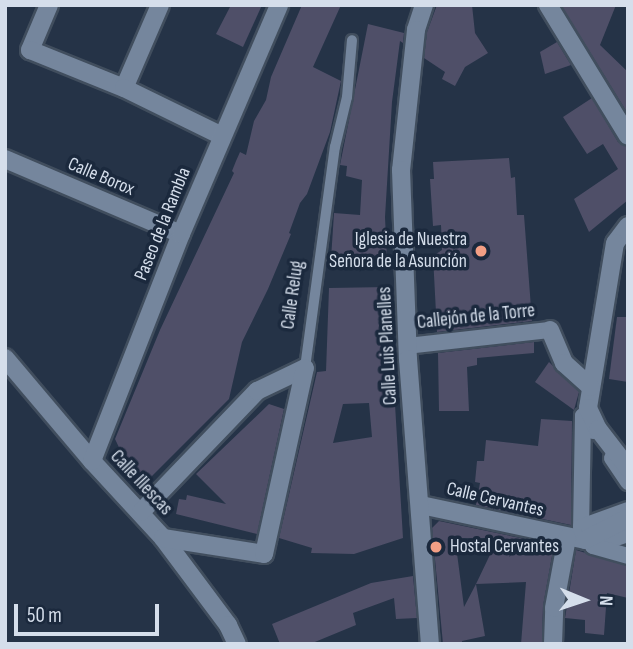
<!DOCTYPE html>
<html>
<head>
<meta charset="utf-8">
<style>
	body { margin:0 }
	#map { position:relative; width:633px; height:649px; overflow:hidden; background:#253347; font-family:"Sofia Sans Condensed",sans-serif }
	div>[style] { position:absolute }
	.building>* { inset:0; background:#4f4f68 }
	.roads { filter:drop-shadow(2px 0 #414e5e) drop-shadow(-2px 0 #414e5e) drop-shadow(0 2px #414e5e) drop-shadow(0 -2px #414e5e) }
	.service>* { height:10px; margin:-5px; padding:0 5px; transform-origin:5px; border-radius:5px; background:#75869d }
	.pedestrian>* { height:16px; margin:-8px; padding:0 8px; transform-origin:8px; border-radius:8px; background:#75869d }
	.minor>* { height:18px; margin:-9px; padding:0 9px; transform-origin:9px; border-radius:9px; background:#75869d }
	.tertiary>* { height:18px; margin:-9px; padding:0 9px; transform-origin:9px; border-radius:9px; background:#75869d }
	.dots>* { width:19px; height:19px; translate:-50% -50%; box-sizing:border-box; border:4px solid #1b293d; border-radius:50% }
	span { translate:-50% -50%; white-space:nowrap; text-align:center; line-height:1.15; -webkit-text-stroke:7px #1b293d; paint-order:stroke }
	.street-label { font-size:19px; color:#d5deeb }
	.poi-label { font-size:19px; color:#d5deeb }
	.right { translate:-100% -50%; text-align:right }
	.left { translate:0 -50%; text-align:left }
	.frame { position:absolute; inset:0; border:7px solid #d5deeb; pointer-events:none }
	.north { position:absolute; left:549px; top:565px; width:70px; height:70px; -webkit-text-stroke:5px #1b293d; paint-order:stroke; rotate:92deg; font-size:19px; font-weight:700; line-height:28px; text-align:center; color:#d5deeb }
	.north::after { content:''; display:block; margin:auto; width:24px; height:32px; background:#d5deeb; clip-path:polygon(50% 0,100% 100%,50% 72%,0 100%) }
	.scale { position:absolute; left:14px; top:604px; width:145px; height:32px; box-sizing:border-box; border:4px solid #d5deeb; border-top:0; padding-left:9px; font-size:21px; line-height:24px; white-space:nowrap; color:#d5deeb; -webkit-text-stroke:5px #1b293d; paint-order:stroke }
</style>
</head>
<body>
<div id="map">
	<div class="building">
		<div style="clip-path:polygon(231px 5px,262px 5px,243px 47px,216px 34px)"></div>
		<div style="clip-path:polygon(302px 5px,341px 5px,313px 67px,341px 81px,330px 132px,307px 194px,300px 203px,289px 233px,291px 234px,268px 289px,242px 342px,229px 399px,145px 483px,124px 458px,115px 439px,160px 330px,234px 173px,232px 171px,236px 161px,240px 152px,246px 155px,254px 121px,266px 100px,271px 77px)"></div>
		<div style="clip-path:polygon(437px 5px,472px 5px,475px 33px,488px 53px,465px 67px,455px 86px,442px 79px,445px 72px,424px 58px,427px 32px)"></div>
		<div style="clip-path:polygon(561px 5px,616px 5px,600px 45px,628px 72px,628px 114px)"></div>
		<div style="clip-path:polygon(368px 24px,404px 33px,403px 43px,400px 41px,392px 102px,385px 217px,387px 260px,331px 259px,334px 213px,360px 215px,362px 180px,346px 176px,347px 166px,340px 165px)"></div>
		<div style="clip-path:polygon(557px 42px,571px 65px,545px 74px,540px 52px)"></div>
		<div style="clip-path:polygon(592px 98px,618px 142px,628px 147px,628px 200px,589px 232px,574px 199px,618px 169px,603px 144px,587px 154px,563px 117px)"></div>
		<div style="clip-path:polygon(509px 158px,511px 178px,515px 177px,517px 215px,524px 215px,532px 321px,437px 332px,433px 256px,442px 250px,441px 225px,433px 226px,430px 179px,434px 179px,433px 162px)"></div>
		<div style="clip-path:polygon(evenodd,388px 287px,403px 538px,354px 554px,311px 553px,312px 548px,279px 538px,317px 372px,326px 371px,329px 288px,388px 287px,369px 403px,372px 437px,333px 443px,343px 404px,369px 403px)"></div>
		<div style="clip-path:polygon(617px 317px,628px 317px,628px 382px,609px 379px)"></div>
		<div style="clip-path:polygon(534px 342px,534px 353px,477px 358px,477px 365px,467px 367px,469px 411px,439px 411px,438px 353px)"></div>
		<div style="clip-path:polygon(549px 362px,579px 392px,574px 410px,535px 382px)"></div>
		<div style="clip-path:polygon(269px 404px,284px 409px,257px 534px,176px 514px,179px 499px,186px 500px,187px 495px,226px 504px,196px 474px)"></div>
		<div style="clip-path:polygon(541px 419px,572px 421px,571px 525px,476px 505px,480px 483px,475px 482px,477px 461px,484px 461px,486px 440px,538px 446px)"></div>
		<div style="clip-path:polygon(439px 521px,554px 545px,543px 606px,542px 644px,521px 644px,526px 582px,476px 584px,498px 538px,455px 538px,464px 607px,476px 584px,485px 636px,462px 641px,462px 644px,443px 644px,432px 528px)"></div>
		<div style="clip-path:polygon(576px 550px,628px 566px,628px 598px,607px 593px,604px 635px,585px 633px,585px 620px,565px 618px)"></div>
		<div style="clip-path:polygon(413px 576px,417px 618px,396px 619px,394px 598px,353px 613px,356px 625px,310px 644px,280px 644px,272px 624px,371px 583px)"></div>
	</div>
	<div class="roads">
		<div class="service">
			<div style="left:305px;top:368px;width:223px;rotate:-82.3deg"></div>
			<div style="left:335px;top:147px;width:51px;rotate:-76.5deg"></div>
			<div style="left:347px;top:97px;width:57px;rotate:-85deg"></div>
		</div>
		<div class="pedestrian">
			<div style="left:407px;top:346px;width:144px;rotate:-6.4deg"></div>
			<div style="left:593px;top:431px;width:18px;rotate:-124deg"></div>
			<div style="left:583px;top:416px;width:111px;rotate:91deg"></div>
			<div style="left:581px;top:527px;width:50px;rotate:-19.9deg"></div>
			<div style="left:612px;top:458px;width:29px;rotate:56deg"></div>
			<div style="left:628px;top:534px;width:37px;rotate:161deg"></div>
			<div style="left:593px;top:546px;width:36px;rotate:16deg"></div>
		</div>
		<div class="minor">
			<div style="left:49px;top:5px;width:49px;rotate:112.9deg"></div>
			<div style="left:30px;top:50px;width:101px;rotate:22deg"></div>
			<div style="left:160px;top:5px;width:90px;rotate:113.4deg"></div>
			<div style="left:124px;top:88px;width:109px;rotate:26.1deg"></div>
			<div style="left:548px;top:5px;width:153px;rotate:58.6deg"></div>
			<div style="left:5px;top:159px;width:191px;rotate:23.1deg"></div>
			<div style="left:628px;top:226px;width:21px;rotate:127deg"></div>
			<div style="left:615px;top:243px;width:167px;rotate:99.3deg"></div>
			<div style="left:588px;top:408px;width:23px;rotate:65deg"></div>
			<div style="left:598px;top:429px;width:49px;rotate:52.4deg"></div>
			<div style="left:550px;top:330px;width:36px;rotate:67deg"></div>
			<div style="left:564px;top:363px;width:36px;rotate:42deg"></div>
			<div style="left:5px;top:358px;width:135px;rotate:49.8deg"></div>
			<div style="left:92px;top:461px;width:105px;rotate:47.3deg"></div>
			<div style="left:163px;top:538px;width:109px;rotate:53.2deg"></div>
			<div style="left:228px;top:625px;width:21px;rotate:65deg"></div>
			<div style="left:92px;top:461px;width:244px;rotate:-68.6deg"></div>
			<div style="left:181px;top:234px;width:249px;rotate:-66.8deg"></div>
			<div style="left:421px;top:505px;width:168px;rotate:12deg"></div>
			<div style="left:585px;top:540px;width:48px;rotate:-27.1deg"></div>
			<div style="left:141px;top:512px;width:168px;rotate:-46.2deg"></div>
			<div style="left:257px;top:391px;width:53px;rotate:-25.6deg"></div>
			<div style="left:163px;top:538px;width:102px;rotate:9deg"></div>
			<div style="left:264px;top:554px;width:190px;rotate:-77.6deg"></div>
			<div style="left:553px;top:644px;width:36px;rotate:-88deg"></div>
			<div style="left:554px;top:608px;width:71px;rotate:-79.5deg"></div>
		</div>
		<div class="tertiary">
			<div style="left:424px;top:5px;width:26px;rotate:108deg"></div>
			<div style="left:416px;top:30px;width:141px;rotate:96.1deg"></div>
			<div style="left:401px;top:170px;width:189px;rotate:87.9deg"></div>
			<div style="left:408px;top:359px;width:286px;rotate:85.6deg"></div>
		</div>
	</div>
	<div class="dots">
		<div style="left:481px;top:251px;background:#f39f85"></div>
		<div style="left:436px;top:547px;background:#f39f85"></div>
	</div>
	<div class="street-label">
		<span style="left:101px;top:177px;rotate:23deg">Calle Borox</span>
		<span style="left:163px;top:224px;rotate:-68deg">Paseo de la Rambla</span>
		<span style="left:293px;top:295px;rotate:-82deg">Calle Relug</span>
		<span style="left:476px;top:317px;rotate:-6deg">Callejón de la Torre</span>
		<span style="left:388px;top:346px;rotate:-93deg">Calle Luis Planelles</span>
		<span style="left:141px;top:483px;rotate:47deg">Calle Illescas</span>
		<span style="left:495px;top:500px;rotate:13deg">Calle Cervantes</span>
	</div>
	<div class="poi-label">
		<span class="right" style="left:467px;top:251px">Iglesia de Nuestra<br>Señora de la Asunción</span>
		<span class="left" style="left:450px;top:547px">Hostal Cervantes</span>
	</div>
	<div class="frame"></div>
	<div class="north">N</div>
	<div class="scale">50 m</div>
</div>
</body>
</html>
